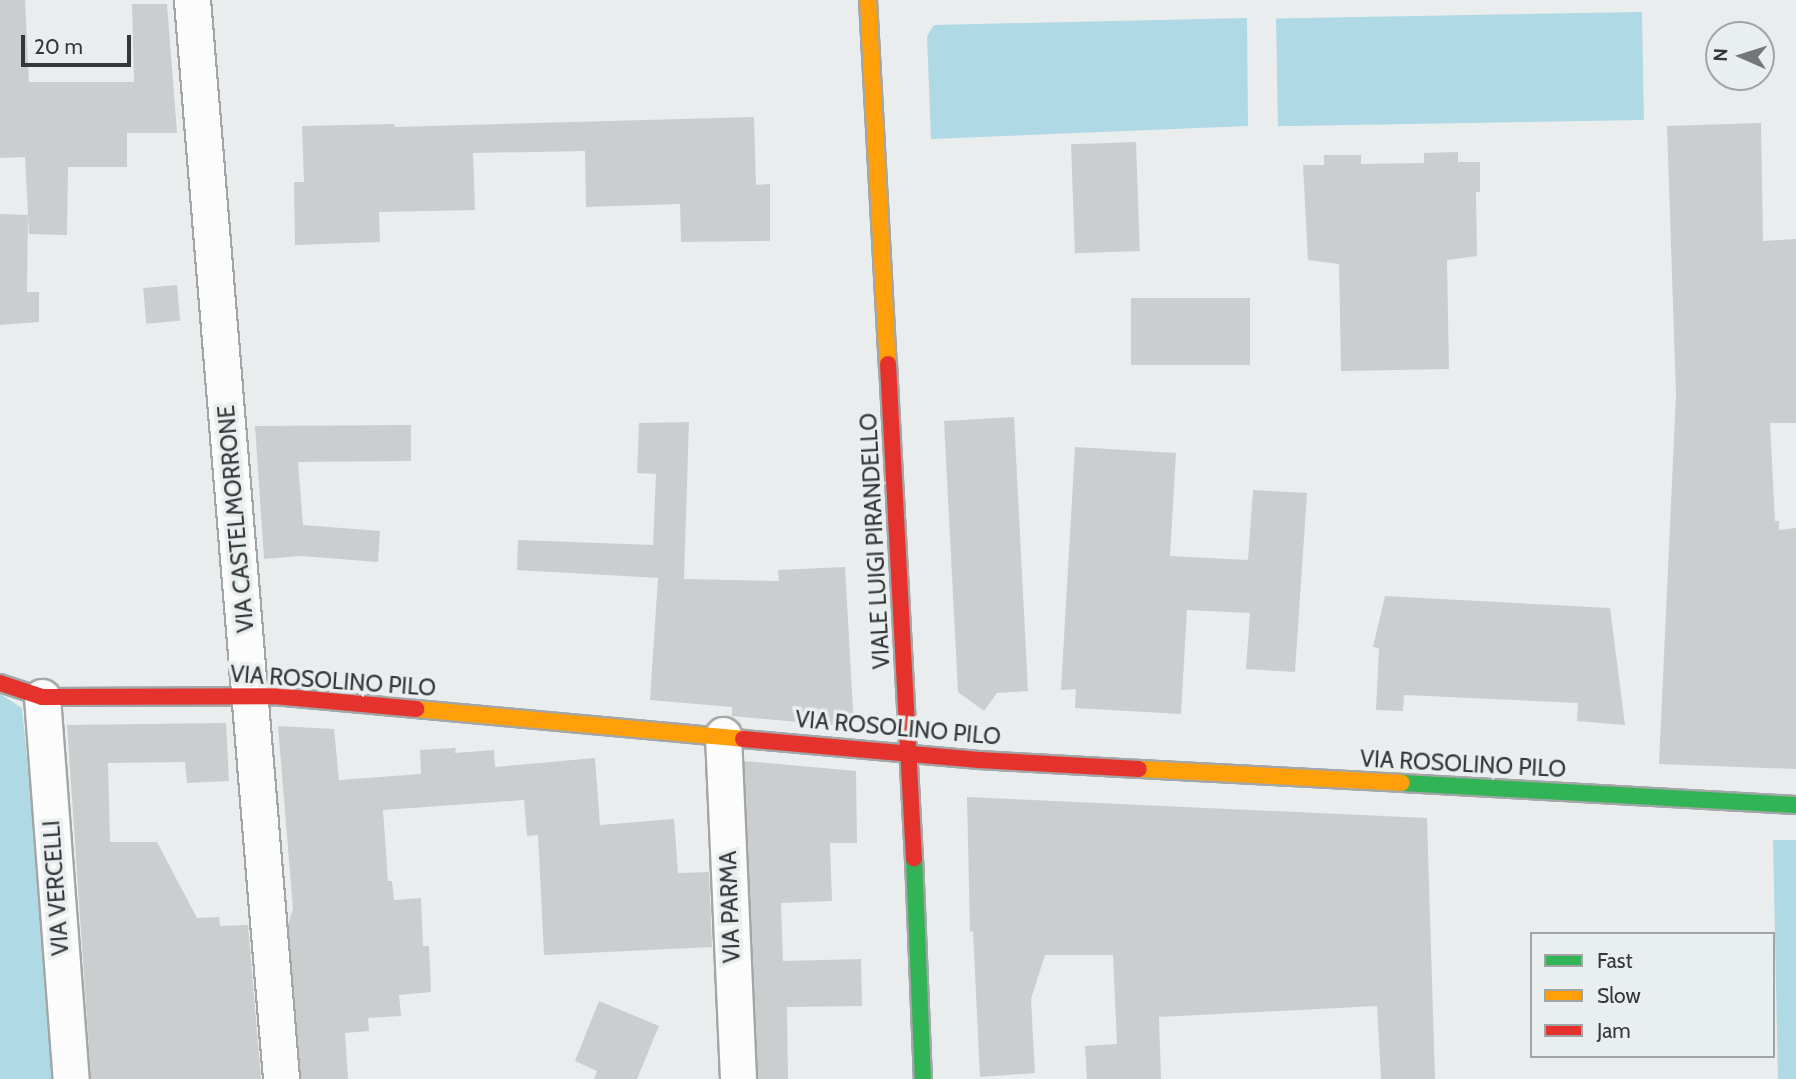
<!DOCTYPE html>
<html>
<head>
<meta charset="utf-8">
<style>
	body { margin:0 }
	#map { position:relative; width:1796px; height:1079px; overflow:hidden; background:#eaedee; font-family:Cabin,sans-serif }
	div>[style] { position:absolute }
	.green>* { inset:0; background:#afd9e4; transform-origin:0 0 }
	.building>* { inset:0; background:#cbcece; transform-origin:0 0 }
	.roads { filter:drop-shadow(2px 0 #a3a6a6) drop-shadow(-2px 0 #a3a6a6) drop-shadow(0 2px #a3a6a6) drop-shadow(0 -2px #a3a6a6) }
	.street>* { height:35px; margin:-17.5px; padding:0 17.5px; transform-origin:17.5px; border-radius:17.5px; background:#fcfcfc }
	.fast>* { height:16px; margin:-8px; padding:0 8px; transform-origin:8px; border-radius:8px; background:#30b455 }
	.slow>* { height:16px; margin:-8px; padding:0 8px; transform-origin:8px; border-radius:8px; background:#ff9f0a }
	.jam>* { height:16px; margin:-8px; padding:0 8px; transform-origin:8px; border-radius:8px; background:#e5322d }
	span { translate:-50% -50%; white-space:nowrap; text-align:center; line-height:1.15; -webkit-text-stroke:7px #e9eeef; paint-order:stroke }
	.street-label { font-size:23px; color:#343637 }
	.legend { position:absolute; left:1530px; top:932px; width:245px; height:126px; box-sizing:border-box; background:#e9eeef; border:2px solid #a1a4a5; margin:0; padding:9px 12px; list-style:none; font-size:21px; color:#343637 }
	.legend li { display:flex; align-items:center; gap:14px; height:35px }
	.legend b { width:35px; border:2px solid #a1a4a5 }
	.north { position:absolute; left:1705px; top:21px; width:70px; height:70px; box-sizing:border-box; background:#e9eeef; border:2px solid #a1a4a5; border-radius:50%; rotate:273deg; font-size:19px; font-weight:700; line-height:28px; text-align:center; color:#343637 }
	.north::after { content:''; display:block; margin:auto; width:24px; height:32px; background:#747677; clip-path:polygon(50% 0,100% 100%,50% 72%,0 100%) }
	.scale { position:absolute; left:21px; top:35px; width:110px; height:32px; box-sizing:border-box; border:4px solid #343637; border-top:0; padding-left:9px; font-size:21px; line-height:24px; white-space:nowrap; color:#343637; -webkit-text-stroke:5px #e9eeef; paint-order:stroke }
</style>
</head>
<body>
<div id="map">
	<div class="green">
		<div style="left:1642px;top:12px;width:108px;height:366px;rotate:89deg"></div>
		<div style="clip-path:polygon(1247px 18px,1248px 126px,931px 139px,927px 36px,934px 25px)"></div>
		<div style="clip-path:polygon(0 694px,22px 708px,59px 1079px,0 1079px)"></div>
		<div style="clip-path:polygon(1773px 840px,1796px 840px,1796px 1079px,1778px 1079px)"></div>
	</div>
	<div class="building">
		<div style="clip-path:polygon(0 0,25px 0,29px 82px,134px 82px,132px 4px,167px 4px,177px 133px,127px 133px,127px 167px,68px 167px,67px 235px,29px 234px,25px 157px,0 158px)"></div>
		<div style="clip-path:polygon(754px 117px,756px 185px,770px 184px,770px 241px,681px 242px,680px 204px,586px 207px,585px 151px,473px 153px,475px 210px,379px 212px,380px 242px,295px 245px,294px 182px,304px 182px,302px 126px,394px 124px,395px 127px)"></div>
		<div style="clip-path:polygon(1761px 123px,1763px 241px,1796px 239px,1796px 423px,1770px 423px,1775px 521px,1779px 521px,1779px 530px,1796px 528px,1796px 769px,1659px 764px,1676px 395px,1667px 126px)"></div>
		<div style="left:1136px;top:142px;width:109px;height:65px;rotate:88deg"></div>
		<div style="clip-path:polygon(1458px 152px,1458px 162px,1480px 162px,1480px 192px,1476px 192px,1477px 256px,1447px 260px,1449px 369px,1341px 371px,1339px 264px,1308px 260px,1303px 165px,1324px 165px,1324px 155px,1361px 155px,1361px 164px,1424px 163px,1424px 153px)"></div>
		<div style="clip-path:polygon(0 214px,28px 215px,27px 292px,39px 292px,39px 322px,0 325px)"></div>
		<div style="left:177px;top:285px;width:36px;height:34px;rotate:85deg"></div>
		<div style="left:1131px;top:298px;width:119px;height:67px"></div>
		<div style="clip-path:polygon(1014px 417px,1028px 691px,997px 693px,984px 711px,958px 692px,944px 421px)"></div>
		<div style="clip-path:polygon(689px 422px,684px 579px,779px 581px,778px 570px,845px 567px,854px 727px,732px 716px,732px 707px,650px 700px,658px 578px,677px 579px,517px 570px,518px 540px,653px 545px,656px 474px,637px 473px,639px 423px)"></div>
		<div style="clip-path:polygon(411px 425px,411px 461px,298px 462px,303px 525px,380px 531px,378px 562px,301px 556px,264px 559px,255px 426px)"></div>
		<div style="clip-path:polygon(1075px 447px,1176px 453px,1170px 556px,1248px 560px,1253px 490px,1307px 493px,1295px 672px,1246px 669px,1250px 613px,1187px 610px,1181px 714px,1075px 708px,1076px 689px,1061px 690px)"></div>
		<div style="clip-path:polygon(1385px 596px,1610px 608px,1625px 725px,1577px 721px,1578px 703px,1404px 695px,1403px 711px,1376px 710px,1379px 648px,1373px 647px)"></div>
		<div style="clip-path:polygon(226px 723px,229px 781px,187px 783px,185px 762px,108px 763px,110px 842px,157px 842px,197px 918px,219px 917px,220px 926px,248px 925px,261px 1079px,91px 1079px,67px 725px)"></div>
		<div style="clip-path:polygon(278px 726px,334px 729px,339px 780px,421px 774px,420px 750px,456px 748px,455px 753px,494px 750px,495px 767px,595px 758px,600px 825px,674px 819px,678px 873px,709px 872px,712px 947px,544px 955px,538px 835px,527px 836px,524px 800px,383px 810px,388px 881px,392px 881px,394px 900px,421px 898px,423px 946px,429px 946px,431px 992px,399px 995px,401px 1016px,368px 1018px,369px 1031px,345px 1033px,348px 1079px,301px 1079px,288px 924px,293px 909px)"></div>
		<div style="clip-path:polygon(744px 761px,856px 771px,857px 843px,830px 843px,832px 901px,781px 903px,783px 961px,861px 959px,862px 1006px,787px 1007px,788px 1079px,758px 1079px)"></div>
		<div style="clip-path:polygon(967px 797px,1427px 818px,1435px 1079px,1381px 1079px,1377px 1006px,1159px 1017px,1161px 1079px,1087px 1079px,1085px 1046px,1117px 1044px,1113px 955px,1045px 955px,1031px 999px,1035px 1073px,980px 1077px,973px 931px,970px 932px)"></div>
		<div style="clip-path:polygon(599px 1001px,659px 1026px,637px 1079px,594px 1079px,597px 1071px,575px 1061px)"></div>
	</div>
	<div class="roads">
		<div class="street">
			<div style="left:192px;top:0;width:1083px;rotate:85.28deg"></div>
			<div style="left:42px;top:697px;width:383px;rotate:85.7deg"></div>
			<div style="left:723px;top:735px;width:344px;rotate:87.5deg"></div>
		</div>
		<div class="fast">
			<div style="left:1402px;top:783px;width:395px;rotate:3.2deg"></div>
			<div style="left:914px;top:858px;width:221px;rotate:87.7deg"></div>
		</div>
		<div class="slow">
			<div style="left:868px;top:0;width:365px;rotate:86.9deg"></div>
			<div style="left:416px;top:709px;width:328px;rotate:5.2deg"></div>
			<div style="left:1139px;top:769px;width:263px;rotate:3deg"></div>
		</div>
		<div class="jam">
			<div style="left:888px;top:364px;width:495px;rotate:87deg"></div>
			<div style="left:0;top:683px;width:44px;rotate:18.4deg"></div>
			<div style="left:42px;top:697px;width:232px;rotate:-0.2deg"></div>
			<div style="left:274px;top:696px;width:143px;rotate:5.2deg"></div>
			<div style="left:743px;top:739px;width:237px;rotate:5.1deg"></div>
			<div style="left:979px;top:760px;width:160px;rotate:3.2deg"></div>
		</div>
	</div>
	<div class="street-label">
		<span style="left:236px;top:519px;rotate:-95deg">VIA CASTELMORRONE</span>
		<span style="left:875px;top:541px;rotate:-93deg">VIALE LUIGI PIRANDELLO</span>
		<span style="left:333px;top:681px;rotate:4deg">VIA ROSOLINO PILO</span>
		<span style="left:898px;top:728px;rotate:5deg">VIA ROSOLINO PILO</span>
		<span style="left:1463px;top:764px;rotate:3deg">VIA ROSOLINO PILO</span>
		<span style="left:56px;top:888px;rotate:-94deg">VIA VERCELLI</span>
		<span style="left:730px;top:907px;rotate:-92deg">VIA PARMA</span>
	</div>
	<ul class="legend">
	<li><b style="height:9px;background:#30b455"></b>Fast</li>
	<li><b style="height:9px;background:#ff9f0a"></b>Slow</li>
	<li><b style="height:9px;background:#e5322d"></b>Jam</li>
	</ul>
	<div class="north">N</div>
	<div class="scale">20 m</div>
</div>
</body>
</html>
